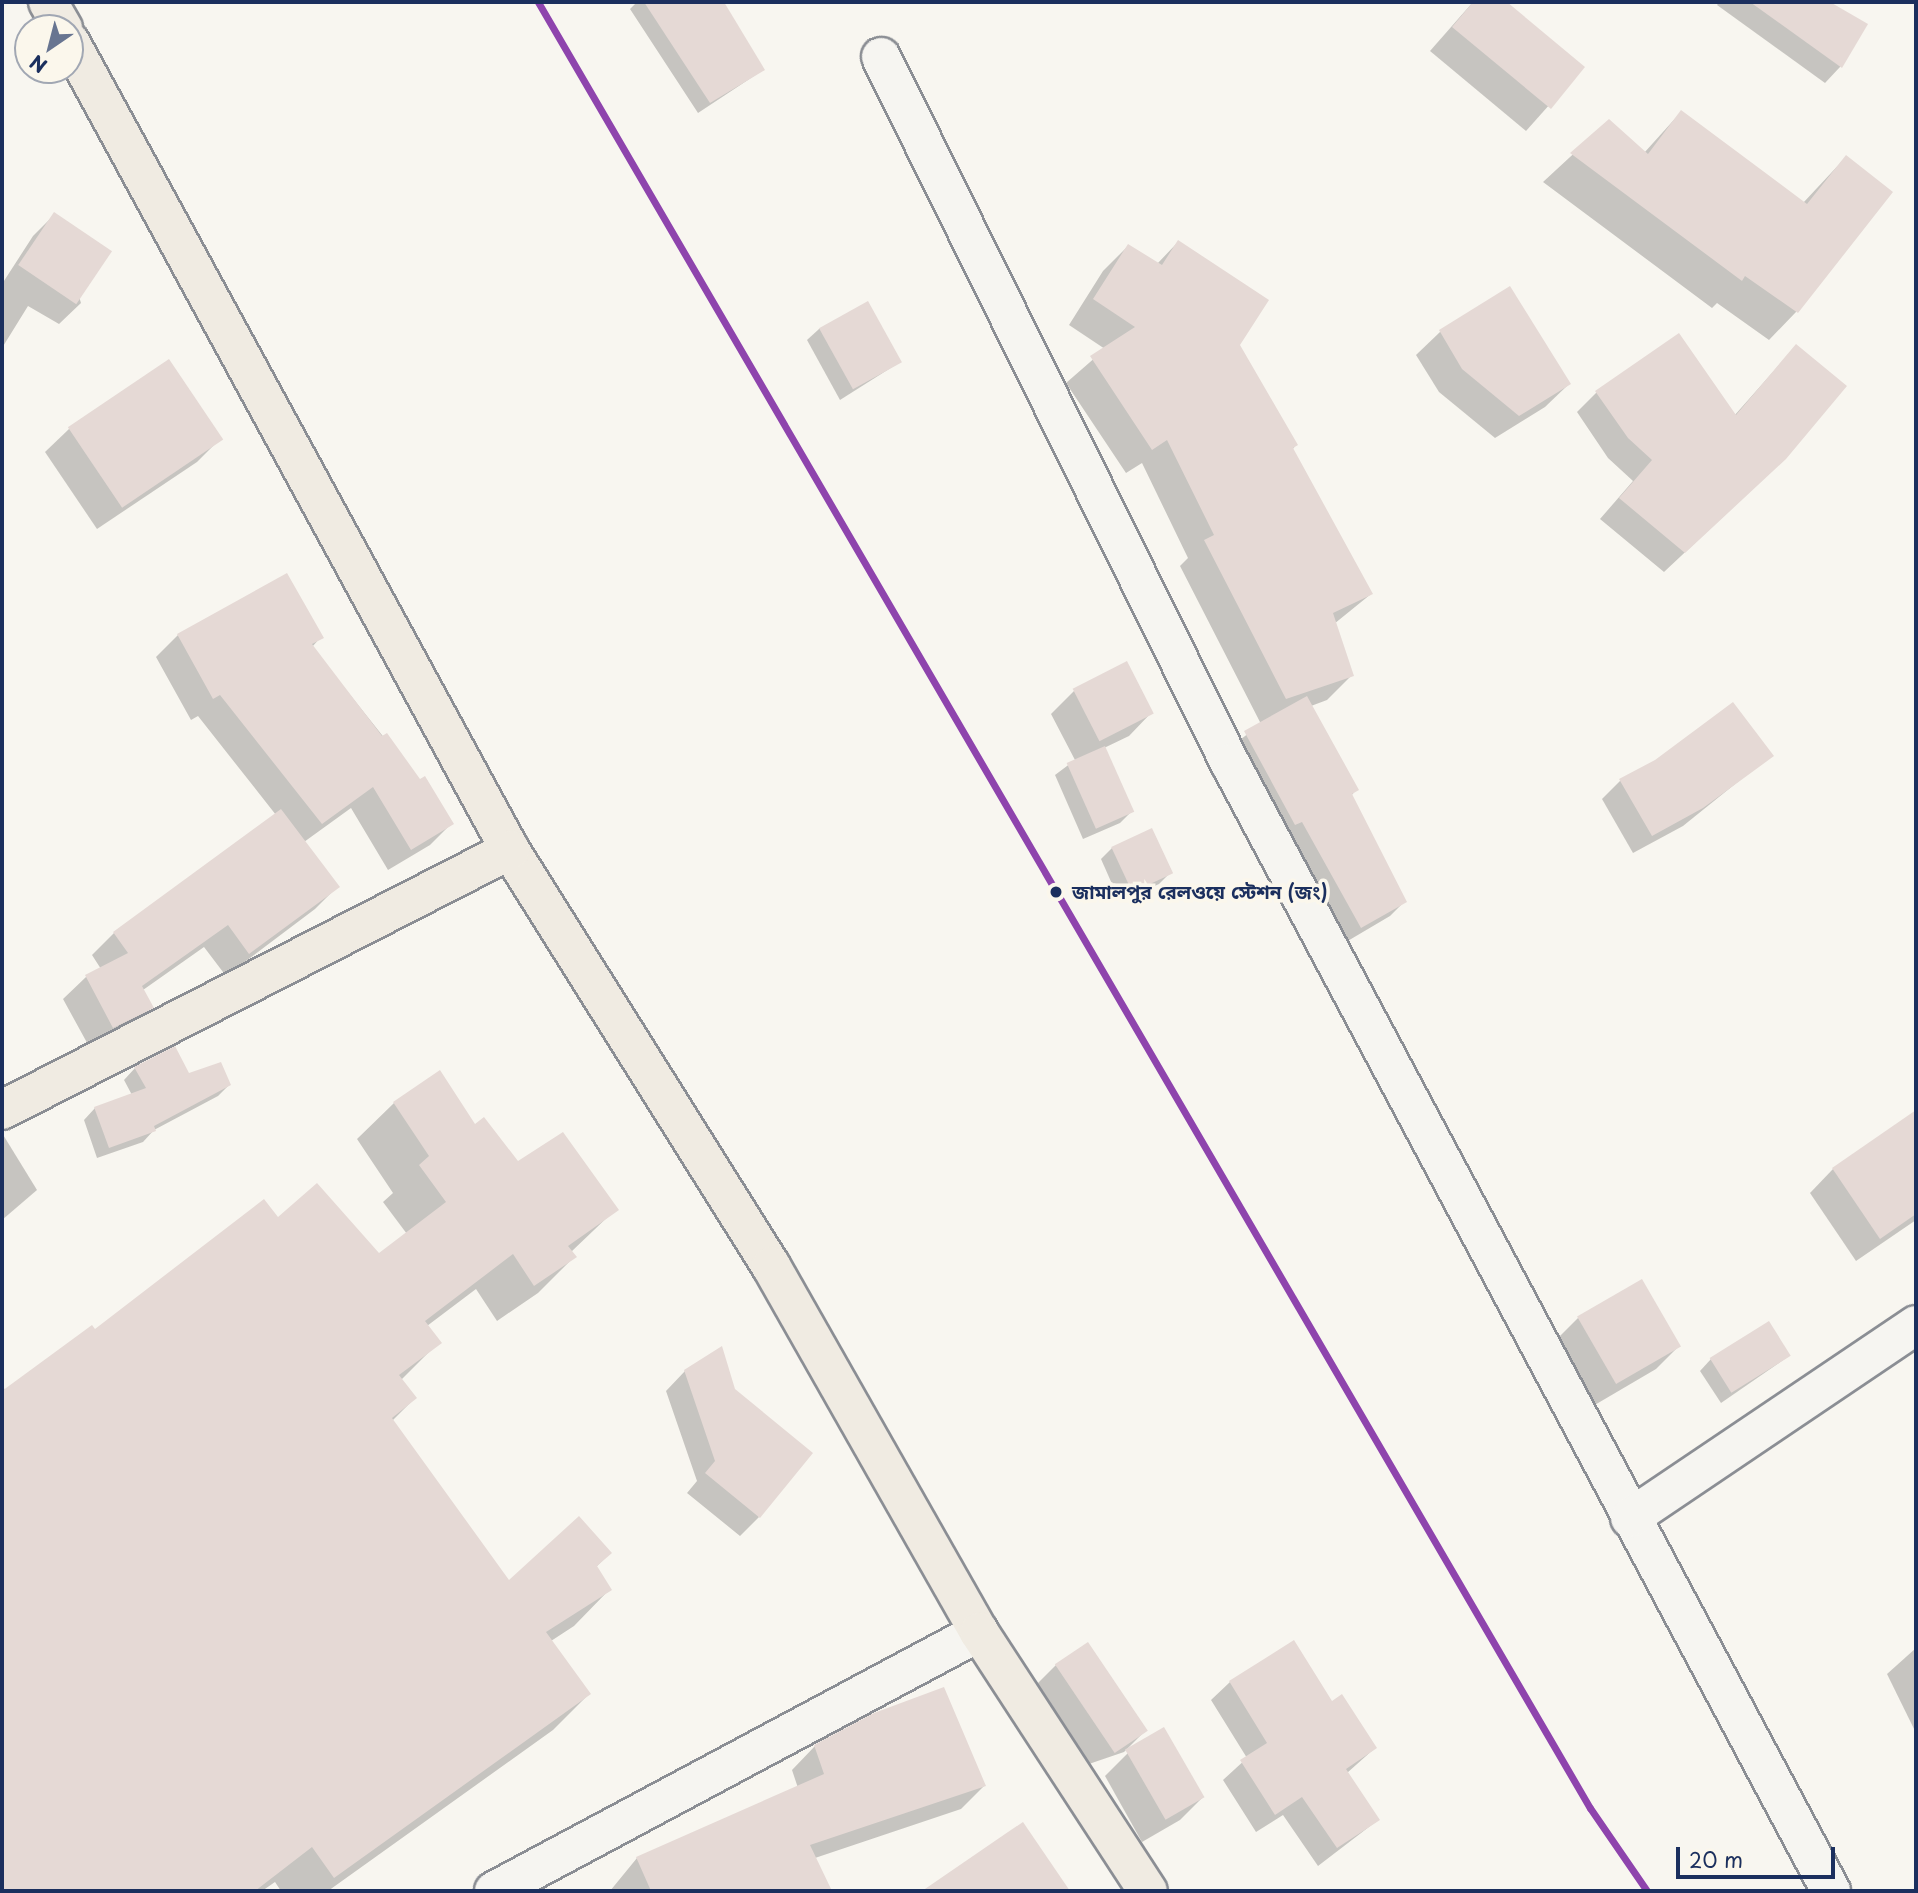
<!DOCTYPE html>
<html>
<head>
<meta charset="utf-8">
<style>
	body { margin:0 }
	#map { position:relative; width:1918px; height:1893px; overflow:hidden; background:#f8f6f0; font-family:"Playpen Sans","Noto Sans Bengali",sans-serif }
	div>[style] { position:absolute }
	.shadow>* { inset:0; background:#0003 }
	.building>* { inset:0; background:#e5d9d5; transform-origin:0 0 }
	.roads { filter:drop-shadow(2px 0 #8b8e94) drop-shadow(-2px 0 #8b8e94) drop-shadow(0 2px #8b8e94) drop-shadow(0 -2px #8b8e94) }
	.minor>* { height:38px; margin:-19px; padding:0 19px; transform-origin:19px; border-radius:19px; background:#f6f5f1 }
	.major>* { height:38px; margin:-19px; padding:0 19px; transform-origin:19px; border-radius:19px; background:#f0ebe2 }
	.rail-1>* { height:7px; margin:-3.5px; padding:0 3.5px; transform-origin:3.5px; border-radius:3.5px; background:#8e44ad }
	.dots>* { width:19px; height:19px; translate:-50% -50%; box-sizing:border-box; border:4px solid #fbf7ec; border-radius:50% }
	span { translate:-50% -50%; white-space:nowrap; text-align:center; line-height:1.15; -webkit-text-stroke:7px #fbf7ec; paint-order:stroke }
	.stop-label { font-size:19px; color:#1b2f5e; font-weight:700 }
	.left { translate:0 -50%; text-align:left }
	.frame { position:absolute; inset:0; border:4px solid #1b2f5e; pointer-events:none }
	.north { position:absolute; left:14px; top:14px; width:70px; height:70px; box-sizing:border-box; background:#fbf7ec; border:2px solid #a1a7b3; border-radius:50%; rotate:215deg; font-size:19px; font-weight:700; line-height:28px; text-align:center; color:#1b2f5e }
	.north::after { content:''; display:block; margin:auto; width:24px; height:32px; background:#687591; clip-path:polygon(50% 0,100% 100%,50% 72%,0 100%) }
	.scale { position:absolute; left:1676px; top:1847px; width:159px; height:32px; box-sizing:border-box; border:4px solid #1b2f5e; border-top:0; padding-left:9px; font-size:21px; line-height:24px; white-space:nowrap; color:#1b2f5e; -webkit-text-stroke:5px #fbf7ec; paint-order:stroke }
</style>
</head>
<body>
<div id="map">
	<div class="shadow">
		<div style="clip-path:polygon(637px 2px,697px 2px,704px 12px,722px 2px,763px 70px,698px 113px,630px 9px)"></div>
		<div style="clip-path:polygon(1473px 2px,1504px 2px,1583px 67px,1526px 131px,1430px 51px)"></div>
		<div style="clip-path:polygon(1719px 2px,1826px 2px,1865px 25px,1840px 67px,1825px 83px,1717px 5px)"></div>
		<div style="clip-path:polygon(1681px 112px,1803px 203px,1846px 157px,1796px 312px,1769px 340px,1717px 303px,1712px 308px,1543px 182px,1609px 121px,1644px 153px)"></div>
		<div style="clip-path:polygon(54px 215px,81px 303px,59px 324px,28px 306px,2px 348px,2px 284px,33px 236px)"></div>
		<div style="clip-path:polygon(1178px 242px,1296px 445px,1292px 450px,1371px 594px,1334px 624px,1352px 675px,1327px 700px,1311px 706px,1356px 790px,1351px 796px,1405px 901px,1390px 916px,1346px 942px,1229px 748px,1261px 724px,1180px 566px,1188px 558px,1142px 463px,1126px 473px,1066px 383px,1105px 349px,1069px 325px,1103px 271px,1128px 246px,1157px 264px)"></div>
		<div style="clip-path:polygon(1510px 289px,1569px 384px,1545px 407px,1495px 438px,1439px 392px,1416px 355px,1440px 332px)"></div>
		<div style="clip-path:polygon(868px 303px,900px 362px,840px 400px,807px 340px,819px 329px)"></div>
		<div style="clip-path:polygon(1796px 346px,1764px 478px,1664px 572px,1600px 519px,1633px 481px,1608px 458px,1577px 412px,1597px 392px,1734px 416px)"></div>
		<div style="clip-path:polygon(169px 362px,221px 438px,197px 462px,97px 529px,45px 452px,69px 429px)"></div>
		<div style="clip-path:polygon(178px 635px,321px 637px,312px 647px,452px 823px,430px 845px,388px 870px,351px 808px,304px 842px,337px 887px,315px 909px,226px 976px,204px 947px,143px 990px,152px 1007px,129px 1030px,91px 1050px,63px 999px,86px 977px,101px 969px,92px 955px,114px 933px,276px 815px,198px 716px,191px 720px,156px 657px)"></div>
		<div style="clip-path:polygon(1074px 691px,1152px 712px,1129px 736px,1104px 748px,1132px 811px,1120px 823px,1083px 839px,1055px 775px,1075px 760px,1051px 714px)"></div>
		<div style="clip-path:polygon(1771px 755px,1683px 826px,1633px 853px,1602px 799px,1620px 781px)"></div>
		<div style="clip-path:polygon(1112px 848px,1170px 873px,1159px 884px,1120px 902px,1101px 859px)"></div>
		<div style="clip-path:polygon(135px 1068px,229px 1085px,218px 1096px,154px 1130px,143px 1142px,97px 1158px,84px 1120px,95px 1108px,132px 1095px,124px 1080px)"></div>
		<div style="clip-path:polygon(439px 1073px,474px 1126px,518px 1164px,616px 1209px,571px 1252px,574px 1257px,538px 1293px,497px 1321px,476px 1289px,427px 1326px,439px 1342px,401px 1380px,415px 1398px,392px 1421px,508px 1582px,610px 1553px,596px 1567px,610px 1589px,574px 1626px,551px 1641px,589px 1694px,553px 1730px,328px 1891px,281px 1891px,275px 1882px,262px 1891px,2px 1891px,2px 1387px,6px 1390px,278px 1219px,379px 1255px,407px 1234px,383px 1202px,393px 1193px,357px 1139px,394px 1103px)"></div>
		<div style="clip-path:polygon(1912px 1115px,1916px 1122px,1916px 1220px,1856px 1261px,1810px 1193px,1833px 1169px)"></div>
		<div style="clip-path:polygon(2px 1133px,37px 1190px,2px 1220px)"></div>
		<div style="clip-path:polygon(1578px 1318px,1679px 1346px,1656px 1369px,1593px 1406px,1555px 1341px)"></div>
		<div style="clip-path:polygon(1789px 1356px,1721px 1403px,1700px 1371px,1711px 1359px)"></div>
		<div style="clip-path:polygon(685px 1371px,759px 1517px,740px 1536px,687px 1493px,697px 1481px,666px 1391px)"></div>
		<div style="clip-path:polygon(1916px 1648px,1916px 1733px,1887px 1674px)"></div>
		<div style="clip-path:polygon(1056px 1665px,1145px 1731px,1124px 1752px,1086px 1765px,1034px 1687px)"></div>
		<div style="clip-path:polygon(1230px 1682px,1331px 1703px,1375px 1748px,1347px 1773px,1378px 1820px,1318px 1866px,1283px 1815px,1256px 1832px,1223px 1780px,1247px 1758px,1211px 1700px)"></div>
		<div style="clip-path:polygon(815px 1746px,984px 1786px,961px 1809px,815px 1858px,828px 1886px,823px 1891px,610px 1891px,637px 1858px,798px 1788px,792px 1770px)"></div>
		<div style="clip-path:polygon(1128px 1753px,1203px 1797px,1180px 1820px,1142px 1842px,1105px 1776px)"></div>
		<div style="clip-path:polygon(1022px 1825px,1068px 1891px,927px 1891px,931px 1887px)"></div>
	</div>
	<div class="building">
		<div style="clip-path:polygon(644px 2px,724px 2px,765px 70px,710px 103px)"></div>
		<div style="clip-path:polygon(1473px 2px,1507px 2px,1585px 67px,1551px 109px,1452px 27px)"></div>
		<div style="clip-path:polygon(1750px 2px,1830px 2px,1868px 24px,1842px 68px)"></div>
		<div style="clip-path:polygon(1681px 110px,1807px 204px,1846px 155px,1893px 192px,1798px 313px,1745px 276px,1742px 281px,1570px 153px,1609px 119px,1648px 154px)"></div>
		<div style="left:54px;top:212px;width:70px;height:64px;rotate:34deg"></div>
		<div style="clip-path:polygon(1178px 240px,1269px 300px,1240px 345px,1298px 445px,1293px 448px,1373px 594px,1333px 613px,1354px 676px,1286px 699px,1204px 540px,1214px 535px,1167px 440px,1152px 450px,1090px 356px,1135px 327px,1093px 299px,1128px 244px,1162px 265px)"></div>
		<div style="clip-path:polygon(1510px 286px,1571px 384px,1519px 416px,1462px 369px,1439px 330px)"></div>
		<div style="left:868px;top:301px;width:70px;height:56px;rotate:61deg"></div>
		<div style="clip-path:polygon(1679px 333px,1736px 415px,1796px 344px,1847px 386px,1786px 459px,1685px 553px,1619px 498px,1652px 460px,1628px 438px,1595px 391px)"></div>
		<div style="left:169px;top:359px;width:97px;height:122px;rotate:56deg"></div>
		<div style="clip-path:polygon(287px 573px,324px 638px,312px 644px,382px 736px,387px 733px,420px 779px,425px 776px,454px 824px,411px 850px,373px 787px,322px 824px,220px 695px,213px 699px,177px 634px)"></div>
		<div style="left:1127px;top:661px;width:59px;height:61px;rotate:63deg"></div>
		<div style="clip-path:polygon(1307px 696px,1359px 790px,1352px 794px,1407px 902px,1361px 928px,1302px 822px,1295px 825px,1244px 731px)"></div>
		<div style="clip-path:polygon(1733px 702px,1774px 756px,1703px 808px,1652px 836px,1619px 779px,1655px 760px)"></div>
		<div style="left:1105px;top:746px;width:72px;height:42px;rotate:66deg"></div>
		<div style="clip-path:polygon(281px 809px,340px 887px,249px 954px,228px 925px,142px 986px,154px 1008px,113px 1028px,85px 975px,128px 953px,113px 932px)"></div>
		<div style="left:1152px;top:828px;width:50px;height:45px;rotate:65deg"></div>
		<div style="clip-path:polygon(175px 1046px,189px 1073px,221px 1062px,231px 1085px,154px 1126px,156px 1131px,109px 1148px,94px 1107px,146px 1088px,134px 1067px)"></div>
		<div style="clip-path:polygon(440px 1070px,475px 1124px,484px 1117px,518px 1161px,563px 1132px,619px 1210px,568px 1246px,577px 1257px,534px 1286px,513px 1254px,425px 1321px,442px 1343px,399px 1375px,417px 1398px,392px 1418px,509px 1580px,579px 1516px,612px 1553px,597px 1566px,612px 1590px,546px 1632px,591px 1694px,334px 1878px,312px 1847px,255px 1891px,2px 1891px,2px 1391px,92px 1325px,95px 1329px,264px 1199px,278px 1217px,317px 1183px,379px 1253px,446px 1202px,419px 1165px,429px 1156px,393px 1102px)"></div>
		<div style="clip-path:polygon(1916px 1110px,1916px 1214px,1880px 1239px,1832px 1168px)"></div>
		<div style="left:1642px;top:1279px;width:78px;height:75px;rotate:60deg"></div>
		<div style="left:1769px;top:1321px;width:41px;height:70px;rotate:58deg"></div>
		<div style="clip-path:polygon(722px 1346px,735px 1389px,813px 1453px,760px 1518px,705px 1473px,715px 1461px,684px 1370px)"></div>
		<div style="clip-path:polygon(1294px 1640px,1332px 1701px,1342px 1694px,1377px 1748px,1346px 1769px,1380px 1820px,1337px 1848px,1302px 1797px,1275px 1815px,1240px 1760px,1267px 1743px,1229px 1681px)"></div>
		<div style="left:1088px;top:1642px;width:107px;height:40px;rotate:56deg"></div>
		<div style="clip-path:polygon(944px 1687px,986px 1786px,810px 1845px,832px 1891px,651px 1891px,636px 1857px,824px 1774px,814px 1745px,874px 1713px)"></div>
		<div style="left:1164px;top:1727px;width:81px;height:45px;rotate:60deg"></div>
		<div style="clip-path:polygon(1023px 1822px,1070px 1891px,922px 1891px,1008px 1832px)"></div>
	</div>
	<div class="roads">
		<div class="minor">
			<div style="left:881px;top:57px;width:788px;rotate:63.7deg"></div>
			<div style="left:1230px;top:763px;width:1278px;rotate:61.95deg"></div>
			<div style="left:1630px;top:1518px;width:345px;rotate:-34deg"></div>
			<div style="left:494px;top:1891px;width:550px;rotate:-28.1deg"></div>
		</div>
		<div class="major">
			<div style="left:48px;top:2px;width:30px;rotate:60deg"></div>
			<div style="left:70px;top:42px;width:920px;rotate:61.43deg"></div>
			<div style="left:510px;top:850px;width:491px;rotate:57.9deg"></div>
			<div style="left:771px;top:1266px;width:421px;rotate:60.4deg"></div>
			<div style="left:979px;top:1632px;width:309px;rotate:56.9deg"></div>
			<div style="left:2px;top:1110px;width:571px;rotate:-27.1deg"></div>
		</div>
	</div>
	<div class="rail-1">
		<div style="left:538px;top:2px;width:2090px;rotate:59.78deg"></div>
		<div style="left:1590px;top:1808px;width:101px;rotate:55.5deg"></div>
	</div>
	<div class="dots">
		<div style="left:1056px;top:892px;background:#1b2f5e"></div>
	</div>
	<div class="stop-label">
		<span class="left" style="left:1072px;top:892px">জামালপুর রেলওয়ে স্টেশন (জং)</span>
	</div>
	<div class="frame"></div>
	<div class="north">N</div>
	<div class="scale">20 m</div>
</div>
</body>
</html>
